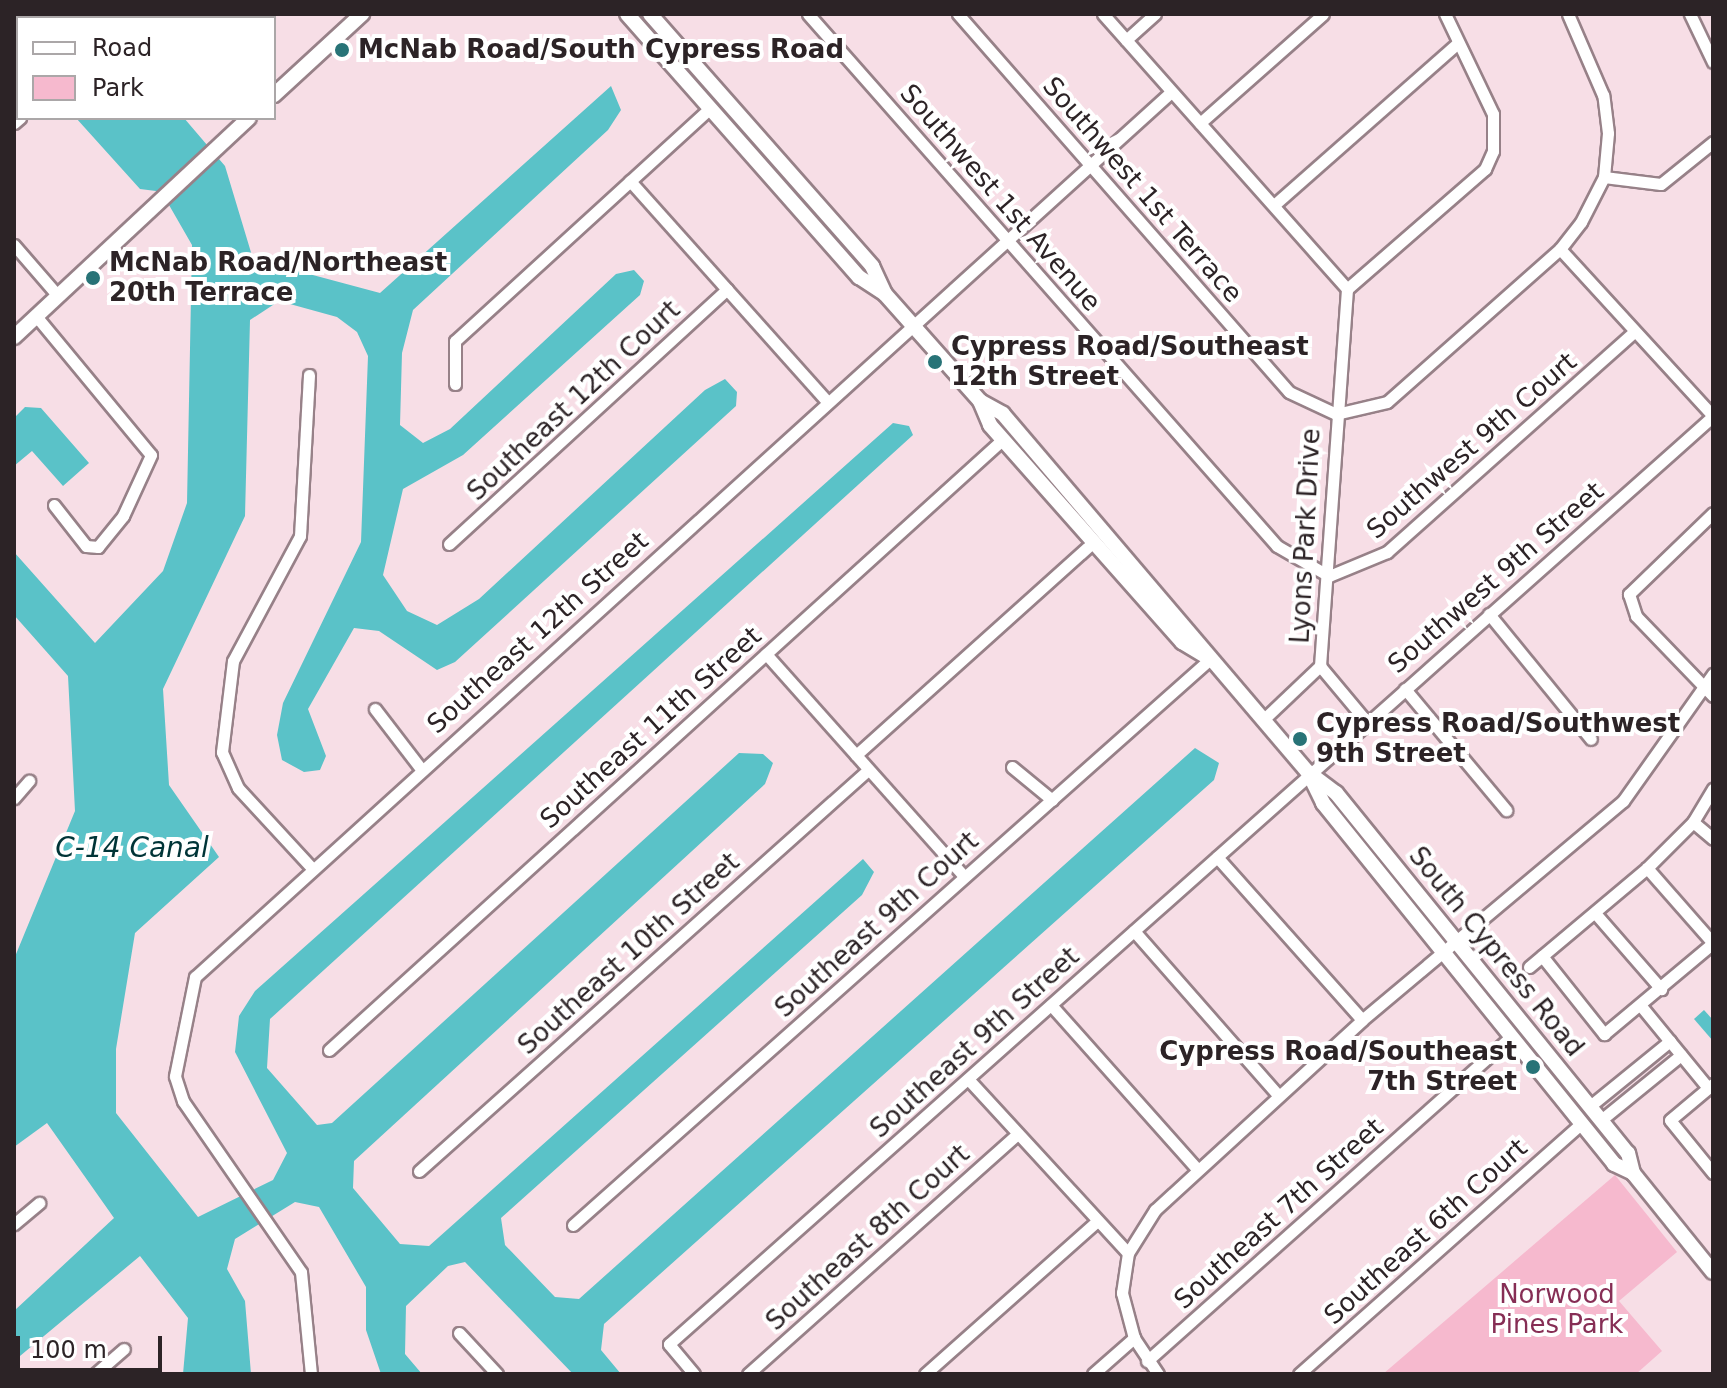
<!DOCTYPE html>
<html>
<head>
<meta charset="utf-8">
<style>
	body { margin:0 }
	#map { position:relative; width:1727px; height:1388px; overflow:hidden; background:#f7dee6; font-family:"DejaVu Sans",sans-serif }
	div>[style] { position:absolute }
	.green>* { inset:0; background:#f6b9ce }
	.water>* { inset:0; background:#5ac2c8 }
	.roads { filter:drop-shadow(2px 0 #978188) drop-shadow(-2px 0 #978188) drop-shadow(0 2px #978188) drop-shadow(0 -2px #978188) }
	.minor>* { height:11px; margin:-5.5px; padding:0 5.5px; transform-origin:5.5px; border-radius:5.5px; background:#fff }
	.tertiary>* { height:14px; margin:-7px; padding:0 7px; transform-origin:7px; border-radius:7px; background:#fff }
	.dots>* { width:22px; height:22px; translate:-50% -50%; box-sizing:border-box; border:4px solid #fff; border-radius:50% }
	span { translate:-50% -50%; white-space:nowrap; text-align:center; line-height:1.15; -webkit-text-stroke:8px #fff; paint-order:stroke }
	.poi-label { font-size:26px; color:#2c2326; font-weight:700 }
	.left { translate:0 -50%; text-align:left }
	.right { translate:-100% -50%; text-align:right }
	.street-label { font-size:26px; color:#2c2326 }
	.park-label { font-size:26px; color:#862e55 }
	.water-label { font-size:28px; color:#003437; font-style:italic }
	.frame { position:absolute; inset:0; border:16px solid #2c2326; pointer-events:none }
	.legend { position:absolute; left:16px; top:16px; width:260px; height:104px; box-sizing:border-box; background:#fff; border:2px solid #aba7a8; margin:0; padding:10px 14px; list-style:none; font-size:24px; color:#2c2326 }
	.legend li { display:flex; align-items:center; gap:16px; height:40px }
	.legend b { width:40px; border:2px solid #aba7a8 }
	.scale { position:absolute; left:16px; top:1336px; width:146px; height:36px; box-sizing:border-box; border:4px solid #2c2326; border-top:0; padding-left:10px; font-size:24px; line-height:28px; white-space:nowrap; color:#2c2326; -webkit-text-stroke:6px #fff; paint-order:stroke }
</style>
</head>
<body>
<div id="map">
	<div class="green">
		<div style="clip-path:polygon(1615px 1175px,1677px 1252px,1619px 1301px,1662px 1351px,1636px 1374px,1383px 1374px)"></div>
	</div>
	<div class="water">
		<div style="clip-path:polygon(14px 14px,99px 14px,102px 18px,18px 18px,18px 33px)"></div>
		<div style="clip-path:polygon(611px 86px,621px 110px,608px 130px,413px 310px,402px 353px,400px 425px,423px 443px,450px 429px,616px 274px,634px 270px,644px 281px,640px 295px,463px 455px,403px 489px,383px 575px,407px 611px,437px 625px,479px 599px,705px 390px,725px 379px,737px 392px,736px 406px,455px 662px,437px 670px,379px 631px,354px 628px,308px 709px,326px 756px,320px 770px,304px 772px,282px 760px,277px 735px,283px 703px,361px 542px,368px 356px,357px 332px,337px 317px,279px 301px,250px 320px,245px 516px,163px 689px,169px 785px,219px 857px,135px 933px,116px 1049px,116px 1113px,198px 1217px,273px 1180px,287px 1153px,235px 1052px,239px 1016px,255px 991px,893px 423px,909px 426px,913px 435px,270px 1019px,267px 1068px,317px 1125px,332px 1123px,739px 753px,763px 754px,773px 763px,765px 784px,354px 1161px,353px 1188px,400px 1244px,429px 1246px,863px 859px,874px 872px,862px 895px,501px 1218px,505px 1245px,555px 1297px,579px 1299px,1195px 748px,1219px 763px,1214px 780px,604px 1324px,601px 1350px,621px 1374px,573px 1374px,465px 1262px,448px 1266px,406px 1306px,405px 1354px,422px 1374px,381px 1374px,366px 1330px,366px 1287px,319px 1207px,295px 1202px,235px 1239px,227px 1269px,245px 1301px,251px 1374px,183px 1374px,188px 1318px,140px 1256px,14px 1361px,14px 1311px,114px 1218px,47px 1123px,14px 1147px,14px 959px,75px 811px,68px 676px,14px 615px,14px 552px,95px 643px,163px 571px,187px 503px,192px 245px,169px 205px,156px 191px,140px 189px,76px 118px,184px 118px,225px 166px,253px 259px,380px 293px)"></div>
		<div style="clip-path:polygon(25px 407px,41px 408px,89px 463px,63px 486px,32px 451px,14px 466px,14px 418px)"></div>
		<div style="clip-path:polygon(1704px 1010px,1713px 1020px,1713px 1041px,1694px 1019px)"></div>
	</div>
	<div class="roads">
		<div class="minor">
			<div style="left:114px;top:14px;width:5px;rotate:53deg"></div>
			<div style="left:808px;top:14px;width:709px;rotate:48.6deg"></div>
			<div style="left:1277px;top:546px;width:60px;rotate:30deg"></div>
			<div style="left:1329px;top:576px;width:63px;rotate:-22.5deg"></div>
			<div style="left:1387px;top:552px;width:331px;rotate:-41.7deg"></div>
			<div style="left:958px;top:14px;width:502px;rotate:48.79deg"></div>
			<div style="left:1289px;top:392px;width:52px;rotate:25.1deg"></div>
			<div style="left:1336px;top:414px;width:52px;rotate:-13.2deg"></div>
			<div style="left:1387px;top:402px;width:231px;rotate:-41.5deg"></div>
			<div style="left:1560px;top:249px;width:34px;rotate:-52deg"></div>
			<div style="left:1581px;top:222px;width:51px;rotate:-62.9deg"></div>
			<div style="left:1604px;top:177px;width:44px;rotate:-84.8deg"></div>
			<div style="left:1608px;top:133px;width:38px;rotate:-97deg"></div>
			<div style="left:1603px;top:95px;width:88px;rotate:-113.4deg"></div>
			<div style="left:1103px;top:14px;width:368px;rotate:48.4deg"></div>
			<div style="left:1690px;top:14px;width:53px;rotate:64.4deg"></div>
			<div style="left:1126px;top:40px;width:39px;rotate:-42deg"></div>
			<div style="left:14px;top:123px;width:8px;rotate:-40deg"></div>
			<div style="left:1200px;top:123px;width:164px;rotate:-41.5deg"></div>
			<div style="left:1604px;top:177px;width:57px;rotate:7deg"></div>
			<div style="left:1661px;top:184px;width:67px;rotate:-38.9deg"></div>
			<div style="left:630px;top:181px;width:295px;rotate:48.2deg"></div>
			<div style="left:1274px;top:205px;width:245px;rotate:-41.4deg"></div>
			<div style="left:14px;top:245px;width:67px;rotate:49.2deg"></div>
			<div style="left:1560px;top:249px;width:226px;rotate:47.5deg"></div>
			<div style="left:1347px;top:289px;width:378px;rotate:94.1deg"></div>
			<div style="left:1320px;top:666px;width:72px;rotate:50.1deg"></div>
			<div style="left:1347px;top:289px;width:183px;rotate:-41deg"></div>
			<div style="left:1485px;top:169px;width:20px;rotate:-66deg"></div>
			<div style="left:1493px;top:151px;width:37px;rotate:-90deg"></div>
			<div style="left:1493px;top:114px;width:111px;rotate:-115.6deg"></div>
			<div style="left:36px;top:316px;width:180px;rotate:50.4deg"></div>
			<div style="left:151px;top:455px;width:67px;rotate:114.7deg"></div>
			<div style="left:123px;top:516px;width:40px;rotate:129deg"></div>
			<div style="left:98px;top:547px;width:12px;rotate:-175deg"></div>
			<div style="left:86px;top:546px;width:52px;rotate:-128deg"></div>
			<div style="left:309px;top:375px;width:161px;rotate:93.2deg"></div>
			<div style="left:300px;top:536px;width:142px;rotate:118.2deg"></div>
			<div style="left:233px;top:661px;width:92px;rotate:96.9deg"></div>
			<div style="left:222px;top:752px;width:39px;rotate:66deg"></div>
			<div style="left:238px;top:788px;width:108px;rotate:47.3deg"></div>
			<div style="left:455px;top:384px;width:43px;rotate:-90deg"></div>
			<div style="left:455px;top:341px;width:345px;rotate:-42.4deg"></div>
			<div style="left:1713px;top:513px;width:117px;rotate:136deg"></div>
			<div style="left:1629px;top:594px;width:23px;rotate:72deg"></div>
			<div style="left:1636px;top:616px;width:111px;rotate:46.1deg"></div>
			<div style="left:449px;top:544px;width:377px;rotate:-42.5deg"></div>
			<div style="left:1489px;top:614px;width:161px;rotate:50.8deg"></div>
			<div style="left:766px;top:654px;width:297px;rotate:48.3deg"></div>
			<div style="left:1405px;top:689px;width:158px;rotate:50.1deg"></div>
			<div style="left:375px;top:709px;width:76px;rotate:52.5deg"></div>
			<div style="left:1263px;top:720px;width:79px;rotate:-43.5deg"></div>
			<div style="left:856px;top:755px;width:319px;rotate:-41.9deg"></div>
			<div style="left:1012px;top:767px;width:52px;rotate:39.5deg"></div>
			<div style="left:14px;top:798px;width:23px;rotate:-49deg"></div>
			<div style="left:1693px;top:822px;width:26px;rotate:40deg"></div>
			<div style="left:1217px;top:857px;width:218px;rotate:48.3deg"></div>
			<div style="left:1647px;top:868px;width:100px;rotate:48.7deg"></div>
			<div style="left:1595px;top:913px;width:101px;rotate:49deg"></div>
			<div style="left:1134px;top:931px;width:218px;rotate:48.7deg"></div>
			<div style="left:1542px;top:956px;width:100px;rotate:51.5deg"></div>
			<div style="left:1604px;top:1034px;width:142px;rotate:-39.9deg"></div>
			<div style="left:1529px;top:967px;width:154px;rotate:-40deg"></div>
			<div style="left:1647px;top:868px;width:65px;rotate:-45deg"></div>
			<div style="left:1693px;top:822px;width:39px;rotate:-59deg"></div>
			<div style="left:1051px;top:1005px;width:220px;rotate:48.3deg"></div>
			<div style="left:1641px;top:1006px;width:106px;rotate:50.7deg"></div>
			<div style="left:329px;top:1050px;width:910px;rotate:-42.19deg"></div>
			<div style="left:968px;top:1079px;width:236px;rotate:47.4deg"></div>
			<div style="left:1590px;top:1106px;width:103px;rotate:-39.1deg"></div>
			<div style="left:1601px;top:1120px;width:103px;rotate:-39.1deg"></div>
			<div style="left:419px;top:1171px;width:602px;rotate:-41.77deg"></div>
			<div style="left:1713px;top:1173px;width:68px;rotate:-129.1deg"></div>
			<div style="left:1670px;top:1120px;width:56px;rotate:-39.9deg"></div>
			<div style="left:14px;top:1224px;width:33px;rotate:-40deg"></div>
			<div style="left:573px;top:1225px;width:852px;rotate:-41.62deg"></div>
			<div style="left:459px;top:1333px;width:56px;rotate:47.2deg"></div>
			<div style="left:1147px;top:1361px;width:487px;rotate:-41.7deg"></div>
			<div style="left:95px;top:1374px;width:38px;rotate:-41deg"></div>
			<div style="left:311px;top:1374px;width:102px;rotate:-95.6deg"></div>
			<div style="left:301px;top:1272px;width:208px;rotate:-124.6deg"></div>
			<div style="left:183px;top:1101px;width:26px;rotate:-108deg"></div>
			<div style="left:175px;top:1076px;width:101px;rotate:-78.6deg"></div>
			<div style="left:195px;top:977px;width:1317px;rotate:-42.2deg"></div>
			<div style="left:694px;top:1374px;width:39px;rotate:-130deg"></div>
			<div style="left:669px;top:1344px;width:1397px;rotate:-41.63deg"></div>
			<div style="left:748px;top:1374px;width:361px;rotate:-41.7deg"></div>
			<div style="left:925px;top:1374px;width:229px;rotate:-41.6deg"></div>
			<div style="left:1093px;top:1374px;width:55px;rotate:-41.3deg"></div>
			<div style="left:1158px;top:1374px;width:43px;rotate:-123.7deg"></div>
			<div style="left:1134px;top:1338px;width:47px;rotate:-104.9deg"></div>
			<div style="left:1122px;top:1293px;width:40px;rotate:-81.5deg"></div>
			<div style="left:1128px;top:1253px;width:51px;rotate:-57.9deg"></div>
			<div style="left:1155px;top:1210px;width:281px;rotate:-42.5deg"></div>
			<div style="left:1362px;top:1020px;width:341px;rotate:-40deg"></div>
			<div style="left:1623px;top:801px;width:156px;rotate:-54.7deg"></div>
			<div style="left:1299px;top:1374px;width:378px;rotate:-41.6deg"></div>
		</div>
		<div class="tertiary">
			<div style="left:627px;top:14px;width:351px;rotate:48.6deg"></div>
			<div style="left:859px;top:277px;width:31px;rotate:33deg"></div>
			<div style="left:885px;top:294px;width:143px;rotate:48.4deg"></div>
			<div style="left:980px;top:401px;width:26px;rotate:29deg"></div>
			<div style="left:1003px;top:414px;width:470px;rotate:49.6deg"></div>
			<div style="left:1308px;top:772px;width:35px;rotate:37deg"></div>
			<div style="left:1336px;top:793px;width:464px;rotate:51deg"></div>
			<div style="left:1628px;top:1153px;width:21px;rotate:76deg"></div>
			<div style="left:650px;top:14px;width:336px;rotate:48.6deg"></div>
			<div style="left:872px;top:266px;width:31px;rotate:65deg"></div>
			<div style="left:274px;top:95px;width:120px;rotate:-42.6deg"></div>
			<div style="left:14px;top:337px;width:321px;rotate:-43deg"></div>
			<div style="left:980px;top:401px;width:26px;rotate:67deg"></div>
			<div style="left:990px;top:425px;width:290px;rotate:48.5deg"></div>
			<div style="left:1182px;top:642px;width:33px;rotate:31deg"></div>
			<div style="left:1310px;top:776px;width:30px;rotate:64deg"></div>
			<div style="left:1323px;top:803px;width:464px;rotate:51.1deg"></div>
			<div style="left:1614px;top:1164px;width:21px;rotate:25deg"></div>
			<div style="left:1633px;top:1173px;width:127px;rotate:51.1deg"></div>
		</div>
	</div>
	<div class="dots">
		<div style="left:342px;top:50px;background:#287377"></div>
		<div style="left:93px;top:278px;background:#287377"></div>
		<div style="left:935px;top:362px;background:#287377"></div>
		<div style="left:1300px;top:739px;background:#287377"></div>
		<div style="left:1533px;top:1067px;background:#287377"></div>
	</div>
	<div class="poi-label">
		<span class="left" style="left:358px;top:50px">McNab Road/South Cypress Road</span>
		<span class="left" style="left:109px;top:278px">McNab Road/Northeast<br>20th Terrace</span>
		<span class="left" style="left:951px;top:362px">Cypress Road/Southeast<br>12th Street</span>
		<span class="left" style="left:1316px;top:739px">Cypress Road/Southwest<br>9th Street</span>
		<span class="right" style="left:1517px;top:1067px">Cypress Road/Southeast<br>7th Street</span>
	</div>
	<div class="street-label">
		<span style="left:1142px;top:190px;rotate:49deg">Southwest 1st Terrace</span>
		<span style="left:1000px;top:198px;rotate:49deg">Southwest 1st Avenue</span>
		<span style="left:574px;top:401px;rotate:-43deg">Southeast 12th Court</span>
		<span style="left:1472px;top:446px;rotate:-41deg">Southwest 9th Court</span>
		<span style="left:1306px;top:536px;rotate:-87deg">Lyons Park Drive</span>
		<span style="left:1496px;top:578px;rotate:-41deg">Southwest 9th Street</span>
		<span style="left:538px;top:633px;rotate:-42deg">Southeast 12th Street</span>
		<span style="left:651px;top:728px;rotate:-42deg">Southeast 11th Street</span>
		<span style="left:877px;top:925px;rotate:-42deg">Southeast 9th Court</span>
		<span style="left:1496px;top:952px;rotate:51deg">South Cypress Road</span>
		<span style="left:629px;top:954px;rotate:-42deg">Southeast 10th Street</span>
		<span style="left:975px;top:1043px;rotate:-42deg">Southeast 9th Street</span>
		<span style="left:1279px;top:1214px;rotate:-42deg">Southeast 7th Street</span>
		<span style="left:1426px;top:1232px;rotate:-42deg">Southeast 6th Court</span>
		<span style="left:868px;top:1238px;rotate:-42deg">Southeast 8th Court</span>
	</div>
	<div class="park-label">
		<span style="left:1557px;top:1310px">Norwood<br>Pines Park</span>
	</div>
	<div class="water-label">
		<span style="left:132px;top:848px">C-14 Canal</span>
	</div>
	<div class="frame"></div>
	<ul class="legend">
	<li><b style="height:10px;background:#fff"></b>Road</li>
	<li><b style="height:22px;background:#f6b9ce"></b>Park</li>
	</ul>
	<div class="scale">100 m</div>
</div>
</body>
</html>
